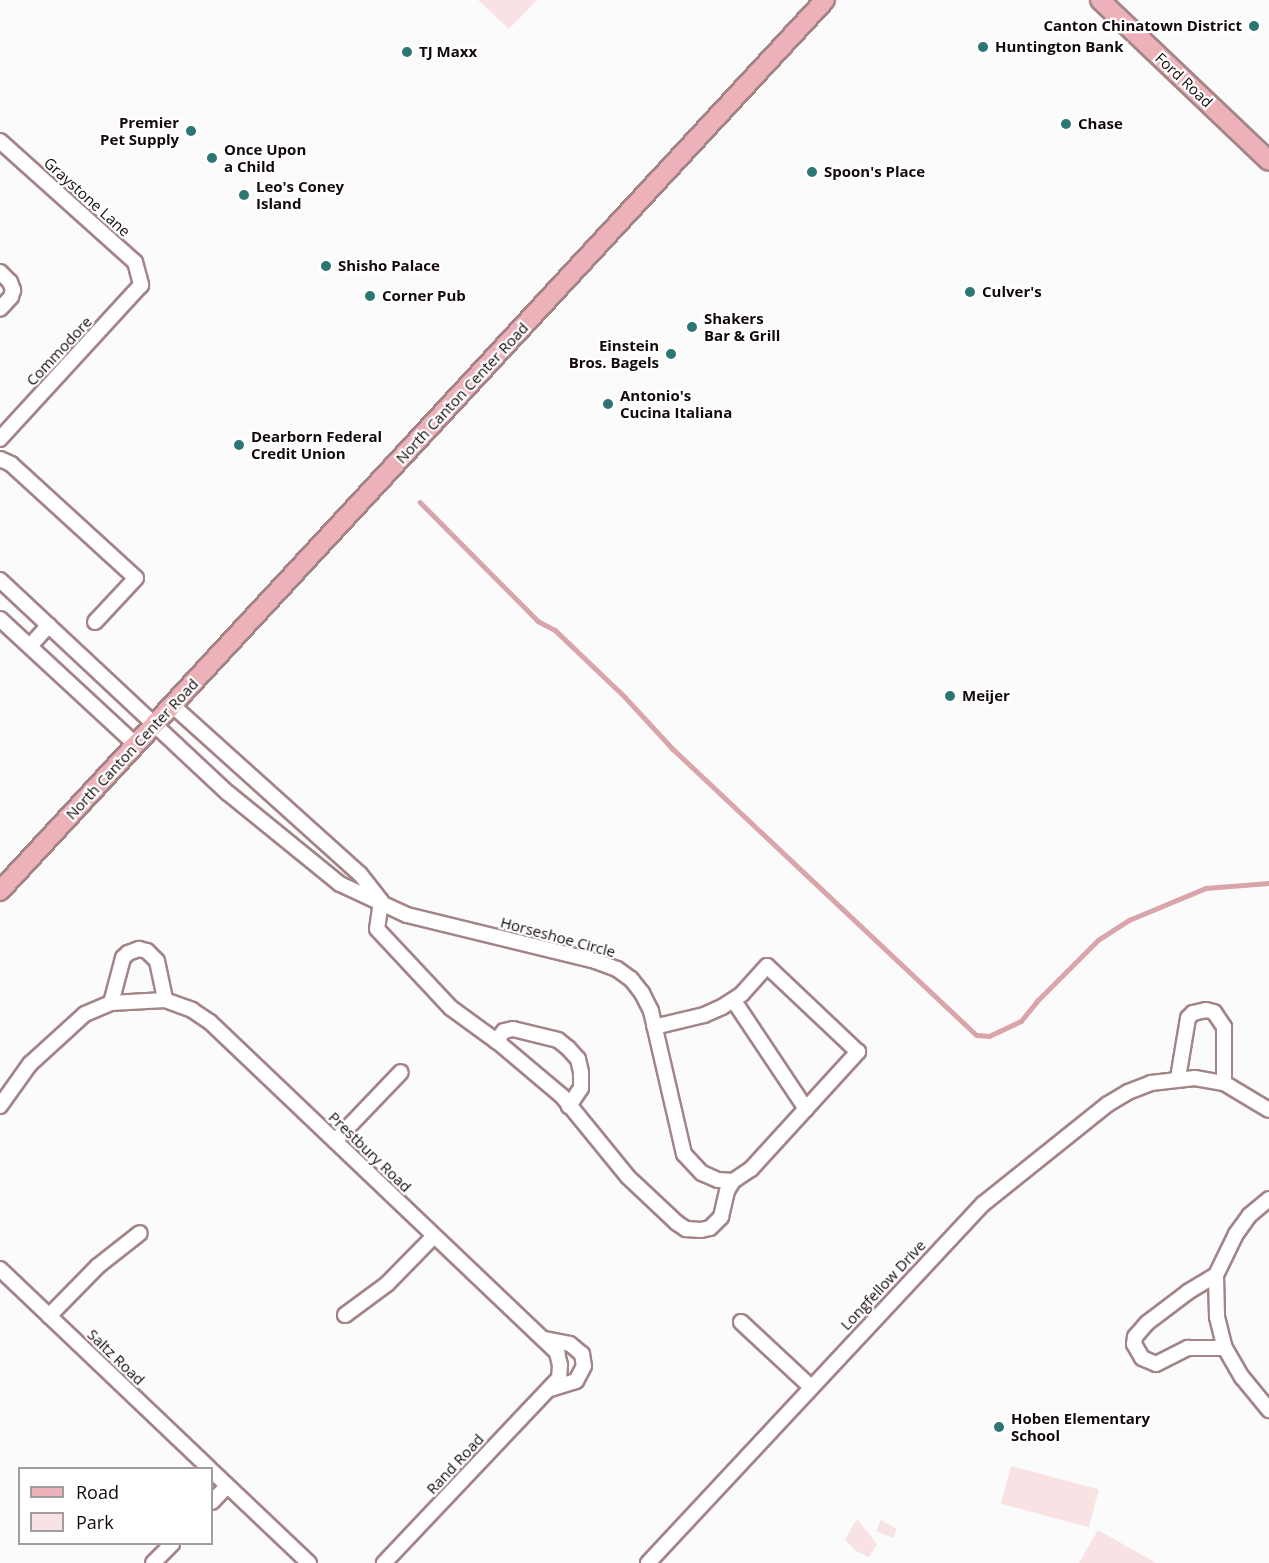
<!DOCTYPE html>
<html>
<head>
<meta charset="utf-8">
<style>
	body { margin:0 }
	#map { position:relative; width:1269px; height:1563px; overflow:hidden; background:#fbfbfb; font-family:"Open Sans",sans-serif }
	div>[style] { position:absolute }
	.green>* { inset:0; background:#f9e2e4; transform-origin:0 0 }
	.stream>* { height:4.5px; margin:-2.25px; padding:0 2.25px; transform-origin:2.25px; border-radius:2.25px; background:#d9a4aa }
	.roads { filter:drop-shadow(2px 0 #a38587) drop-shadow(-2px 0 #a38587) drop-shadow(0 2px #a38587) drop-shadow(0 -2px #a38587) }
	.minor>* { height:14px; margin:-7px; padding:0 7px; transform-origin:7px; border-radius:7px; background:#fff }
	.major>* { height:18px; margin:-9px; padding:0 9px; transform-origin:9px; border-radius:9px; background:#edb1b9 }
	.dots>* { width:16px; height:16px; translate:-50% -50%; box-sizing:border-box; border:3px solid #fff; border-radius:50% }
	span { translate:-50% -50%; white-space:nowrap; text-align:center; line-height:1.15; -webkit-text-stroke:4.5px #fff; paint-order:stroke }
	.poi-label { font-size:15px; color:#13090a; font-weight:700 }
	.right { translate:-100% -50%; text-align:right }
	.left { translate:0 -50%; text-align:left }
	.street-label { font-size:15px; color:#13090a }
	.legend { position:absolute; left:18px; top:1467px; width:195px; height:78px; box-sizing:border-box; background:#fff; border:2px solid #a19d9d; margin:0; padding:8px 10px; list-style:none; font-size:18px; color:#13090a }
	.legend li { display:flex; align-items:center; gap:12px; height:30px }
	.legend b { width:30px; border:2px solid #a19d9d }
</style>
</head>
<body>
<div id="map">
	<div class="green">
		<div style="clip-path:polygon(478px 0,537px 0,509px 29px)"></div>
		<div style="left:1011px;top:1466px;width:91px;height:39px;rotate:15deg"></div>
		<div style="clip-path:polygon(858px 1520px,877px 1544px,869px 1557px,856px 1551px,845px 1540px,854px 1523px)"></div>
		<div style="clip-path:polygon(881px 1520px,897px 1529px,893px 1538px,876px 1531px)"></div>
		<div style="clip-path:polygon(1098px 1530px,1156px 1563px,1079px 1563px)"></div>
	</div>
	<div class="stream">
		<div style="left:420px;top:502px;width:168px;rotate:45.2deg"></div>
		<div style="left:538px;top:621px;width:19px;rotate:28deg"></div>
		<div style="left:555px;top:630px;width:97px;rotate:43.7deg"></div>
		<div style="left:625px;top:697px;width:71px;rotate:47.3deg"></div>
		<div style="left:673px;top:749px;width:417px;rotate:43.3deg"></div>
		<div style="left:977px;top:1035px;width:12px;rotate:5deg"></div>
		<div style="left:989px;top:1036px;width:35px;rotate:-25deg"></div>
		<div style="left:1021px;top:1021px;width:26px;rotate:-51deg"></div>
		<div style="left:1037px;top:1001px;width:86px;rotate:-45deg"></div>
		<div style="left:1098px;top:940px;width:37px;rotate:-33deg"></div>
		<div style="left:1129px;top:920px;width:83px;rotate:-22.6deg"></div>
		<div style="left:1206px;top:888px;width:63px;rotate:-4.5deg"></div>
	</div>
	<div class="roads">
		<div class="minor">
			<div style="left:0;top:141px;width:181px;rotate:41.9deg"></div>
			<div style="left:135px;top:262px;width:24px;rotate:75deg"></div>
			<div style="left:141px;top:285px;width:209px;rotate:132.5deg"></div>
			<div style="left:0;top:272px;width:14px;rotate:45deg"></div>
			<div style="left:10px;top:282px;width:9px;rotate:69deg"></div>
			<div style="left:13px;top:290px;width:7px;rotate:106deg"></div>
			<div style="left:11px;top:297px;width:16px;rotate:133deg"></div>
			<div style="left:0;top:459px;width:12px;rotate:24deg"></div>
			<div style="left:11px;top:464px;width:169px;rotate:42.4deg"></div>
			<div style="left:136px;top:578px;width:60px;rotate:133deg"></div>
			<div style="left:0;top:580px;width:312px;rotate:43.1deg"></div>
			<div style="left:228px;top:793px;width:144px;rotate:39.1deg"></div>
			<div style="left:340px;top:884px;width:74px;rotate:24.8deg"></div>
			<div style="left:407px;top:915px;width:194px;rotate:13.7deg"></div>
			<div style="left:595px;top:961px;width:23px;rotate:20deg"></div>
			<div style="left:617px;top:969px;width:17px;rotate:36deg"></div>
			<div style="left:631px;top:979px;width:18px;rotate:52deg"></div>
			<div style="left:642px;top:993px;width:20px;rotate:63deg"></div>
			<div style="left:651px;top:1011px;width:147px;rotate:77deg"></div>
			<div style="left:684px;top:1154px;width:26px;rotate:47deg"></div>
			<div style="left:702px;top:1173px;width:17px;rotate:24deg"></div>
			<div style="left:718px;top:1180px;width:15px;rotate:4deg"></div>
			<div style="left:0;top:619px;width:185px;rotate:42.8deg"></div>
			<div style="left:30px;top:646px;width:28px;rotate:-48deg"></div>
			<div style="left:172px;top:705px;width:253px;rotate:42deg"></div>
			<div style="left:360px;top:874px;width:34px;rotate:52deg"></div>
			<div style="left:381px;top:901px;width:28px;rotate:98deg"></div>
			<div style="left:377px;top:929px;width:108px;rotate:46.9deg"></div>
			<div style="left:451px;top:1008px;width:59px;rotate:36.1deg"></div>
			<div style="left:499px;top:1043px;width:82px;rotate:40.1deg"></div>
			<div style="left:562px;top:1096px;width:104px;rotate:50.8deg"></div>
			<div style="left:628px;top:1177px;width:67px;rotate:43.2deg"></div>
			<div style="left:677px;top:1223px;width:11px;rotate:34deg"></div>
			<div style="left:686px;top:1229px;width:15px;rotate:4deg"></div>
			<div style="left:701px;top:1230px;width:9px;rotate:-13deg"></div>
			<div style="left:710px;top:1228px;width:16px;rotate:-45deg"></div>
			<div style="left:721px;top:1217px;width:27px;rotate:-77deg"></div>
			<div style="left:727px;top:1191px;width:12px;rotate:-59deg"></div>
			<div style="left:733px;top:1181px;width:22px;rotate:-34deg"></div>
			<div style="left:751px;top:1169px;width:159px;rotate:-47.6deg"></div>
			<div style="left:858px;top:1052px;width:125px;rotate:-136.6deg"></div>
			<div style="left:767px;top:966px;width:38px;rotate:132deg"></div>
			<div style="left:742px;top:994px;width:24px;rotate:147deg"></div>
			<div style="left:722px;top:1007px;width:20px;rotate:156deg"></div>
			<div style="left:704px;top:1015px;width:51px;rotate:166.5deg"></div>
			<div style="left:734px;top:1001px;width:130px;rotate:56.3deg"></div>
			<div style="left:111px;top:1003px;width:47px;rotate:-75.1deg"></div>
			<div style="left:123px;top:958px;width:7px;rotate:-45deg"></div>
			<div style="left:128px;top:953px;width:12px;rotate:-20deg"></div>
			<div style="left:139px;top:949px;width:8px;rotate:14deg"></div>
			<div style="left:147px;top:951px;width:14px;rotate:45deg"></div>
			<div style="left:157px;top:961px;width:40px;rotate:78deg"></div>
			<div style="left:496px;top:1041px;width:13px;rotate:-51deg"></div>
			<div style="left:504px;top:1031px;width:9px;rotate:-13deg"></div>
			<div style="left:513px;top:1029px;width:46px;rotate:13.7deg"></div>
			<div style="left:558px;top:1040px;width:13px;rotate:39deg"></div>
			<div style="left:568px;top:1048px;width:15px;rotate:48deg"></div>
			<div style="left:578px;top:1059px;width:13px;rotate:77deg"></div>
			<div style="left:581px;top:1072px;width:16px;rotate:90deg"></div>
			<div style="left:581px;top:1088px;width:22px;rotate:124deg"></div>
			<div style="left:1178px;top:1078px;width:61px;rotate:-80.5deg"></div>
			<div style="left:1188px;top:1018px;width:7px;rotate:-45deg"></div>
			<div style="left:1193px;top:1013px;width:13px;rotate:-13deg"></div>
			<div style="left:1206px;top:1010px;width:8px;rotate:14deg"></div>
			<div style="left:1214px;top:1012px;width:18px;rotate:56deg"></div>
			<div style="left:1224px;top:1027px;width:56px;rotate:90deg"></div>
			<div style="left:0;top:1106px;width:52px;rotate:-54.5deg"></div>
			<div style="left:30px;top:1064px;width:74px;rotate:-42.3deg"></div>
			<div style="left:85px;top:1014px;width:28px;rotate:-23deg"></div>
			<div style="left:111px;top:1003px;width:54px;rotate:-3.2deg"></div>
			<div style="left:165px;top:1000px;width:29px;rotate:20deg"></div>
			<div style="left:192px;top:1010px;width:22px;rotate:34deg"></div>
			<div style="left:210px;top:1022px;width:480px;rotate:43.6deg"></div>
			<div style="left:557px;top:1353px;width:12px;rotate:76deg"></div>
			<div style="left:560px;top:1365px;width:13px;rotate:94deg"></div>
			<div style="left:559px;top:1378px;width:255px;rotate:133.4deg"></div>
			<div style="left:335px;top:1141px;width:95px;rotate:-46.3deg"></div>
			<div style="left:1269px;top:1199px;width:26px;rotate:140deg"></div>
			<div style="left:1249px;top:1216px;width:22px;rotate:126deg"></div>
			<div style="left:1236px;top:1234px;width:46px;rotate:116deg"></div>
			<div style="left:1216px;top:1275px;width:33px;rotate:149deg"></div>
			<div style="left:1188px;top:1292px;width:51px;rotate:142.9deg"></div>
			<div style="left:1147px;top:1323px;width:18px;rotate:131deg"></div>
			<div style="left:1135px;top:1337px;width:7px;rotate:98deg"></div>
			<div style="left:1134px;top:1344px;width:16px;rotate:60deg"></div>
			<div style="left:1142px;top:1358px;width:15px;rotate:23deg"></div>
			<div style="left:1156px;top:1364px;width:36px;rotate:-27deg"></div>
			<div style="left:1188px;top:1348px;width:37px"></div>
			<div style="left:1225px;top:1348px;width:34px;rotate:60deg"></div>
			<div style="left:1242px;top:1377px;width:43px;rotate:50.7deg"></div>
			<div style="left:0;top:1269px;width:289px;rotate:43.6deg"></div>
			<div style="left:1216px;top:1275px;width:42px;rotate:88.6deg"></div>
			<div style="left:1217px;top:1317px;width:32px;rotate:76deg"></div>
			<div style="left:345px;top:1315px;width:52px;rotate:-36.4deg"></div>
			<div style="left:387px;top:1284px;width:67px;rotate:-45.6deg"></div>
			<div style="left:49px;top:1316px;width:70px;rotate:-45.6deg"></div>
			<div style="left:98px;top:1266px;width:53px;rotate:-38.2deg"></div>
			<div style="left:741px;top:1322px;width:96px;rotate:42.9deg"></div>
			<div style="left:545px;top:1339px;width:25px;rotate:11deg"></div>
			<div style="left:570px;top:1344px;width:16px;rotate:40deg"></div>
			<div style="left:582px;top:1354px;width:12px;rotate:81deg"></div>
			<div style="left:584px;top:1366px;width:17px;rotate:118deg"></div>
			<div style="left:576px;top:1381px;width:28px;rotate:163deg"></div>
			<div style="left:212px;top:1471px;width:134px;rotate:43.5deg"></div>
			<div style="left:212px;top:1502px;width:22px;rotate:-47deg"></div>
			<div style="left:153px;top:1563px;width:27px;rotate:-45deg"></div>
			<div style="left:648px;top:1563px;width:491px;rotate:-47deg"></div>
			<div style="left:983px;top:1204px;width:160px;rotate:-38.7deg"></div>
			<div style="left:1108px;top:1104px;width:23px;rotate:-31deg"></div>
			<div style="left:1128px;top:1092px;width:25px;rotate:-21deg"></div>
			<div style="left:1151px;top:1083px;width:44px;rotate:-6.5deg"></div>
			<div style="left:1195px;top:1078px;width:29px;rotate:10deg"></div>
			<div style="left:1224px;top:1083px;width:52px;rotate:31deg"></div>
		</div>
		<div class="major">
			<div style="left:1100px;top:0;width:233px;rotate:43.6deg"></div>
			<div style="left:0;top:891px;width:1214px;rotate:-47.2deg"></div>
		</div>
	</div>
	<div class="dots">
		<div style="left:1254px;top:26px;background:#2c7673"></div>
		<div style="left:983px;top:47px;background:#2c7673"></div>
		<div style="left:407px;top:52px;background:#2c7673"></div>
		<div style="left:1066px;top:124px;background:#2c7673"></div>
		<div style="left:191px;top:131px;background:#2c7673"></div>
		<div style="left:212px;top:158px;background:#2c7673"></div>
		<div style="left:812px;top:172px;background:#2c7673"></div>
		<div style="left:244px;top:195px;background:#2c7673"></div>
		<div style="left:326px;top:266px;background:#2c7673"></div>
		<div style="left:970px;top:292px;background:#2c7673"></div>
		<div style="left:370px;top:296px;background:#2c7673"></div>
		<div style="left:692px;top:327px;background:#2c7673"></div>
		<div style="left:671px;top:354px;background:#2c7673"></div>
		<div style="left:608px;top:404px;background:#2c7673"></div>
		<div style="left:239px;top:445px;background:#2c7673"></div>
		<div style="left:950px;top:696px;background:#2c7673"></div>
		<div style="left:999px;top:1427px;background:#2c7673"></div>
	</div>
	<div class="poi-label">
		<span class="right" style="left:1242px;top:26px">Canton Chinatown District</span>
		<span class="left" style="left:995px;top:47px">Huntington Bank</span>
		<span class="left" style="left:419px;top:52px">TJ Maxx</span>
		<span class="right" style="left:179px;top:131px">Premier<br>Pet Supply</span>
		<span class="left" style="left:1078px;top:124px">Chase</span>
		<span class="left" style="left:224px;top:158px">Once Upon<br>a Child</span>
		<span class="left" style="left:824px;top:172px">Spoon's Place</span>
		<span class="left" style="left:256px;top:195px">Leo's Coney<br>Island</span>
		<span class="left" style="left:338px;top:266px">Shisho Palace</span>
		<span class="left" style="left:982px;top:292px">Culver's</span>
		<span class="left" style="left:382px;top:296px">Corner Pub</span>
		<span class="left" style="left:704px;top:327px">Shakers<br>Bar &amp; Grill</span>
		<span class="right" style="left:659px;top:354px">Einstein<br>Bros. Bagels</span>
		<span class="left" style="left:620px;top:404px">Antonio's<br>Cucina Italiana</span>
		<span class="left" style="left:251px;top:445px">Dearborn Federal<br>Credit Union</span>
		<span class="left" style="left:962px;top:696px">Meijer</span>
		<span class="left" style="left:1011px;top:1427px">Hoben Elementary<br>School</span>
	</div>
	<div class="street-label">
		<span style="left:1184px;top:80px;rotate:43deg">Ford Road</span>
		<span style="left:87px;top:197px;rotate:42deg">Graystone Lane</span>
		<span style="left:59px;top:351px;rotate:-47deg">Commodore</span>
		<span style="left:462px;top:393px;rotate:-47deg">North Canton Center Road</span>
		<span style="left:132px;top:749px;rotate:-47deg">North Canton Center Road</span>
		<span style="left:558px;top:937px;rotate:15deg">Horseshoe Circle</span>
		<span style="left:370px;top:1152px;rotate:44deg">Prestbury Road</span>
		<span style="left:883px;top:1285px;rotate:-47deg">Longfellow Drive</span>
		<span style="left:116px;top:1357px;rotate:44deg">Saltz Road</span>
		<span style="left:455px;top:1464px;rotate:-47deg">Rand Road</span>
	</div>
	<ul class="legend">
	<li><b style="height:8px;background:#edb1b9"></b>Road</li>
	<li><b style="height:16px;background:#f9e2e4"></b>Park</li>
	</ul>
</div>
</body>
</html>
